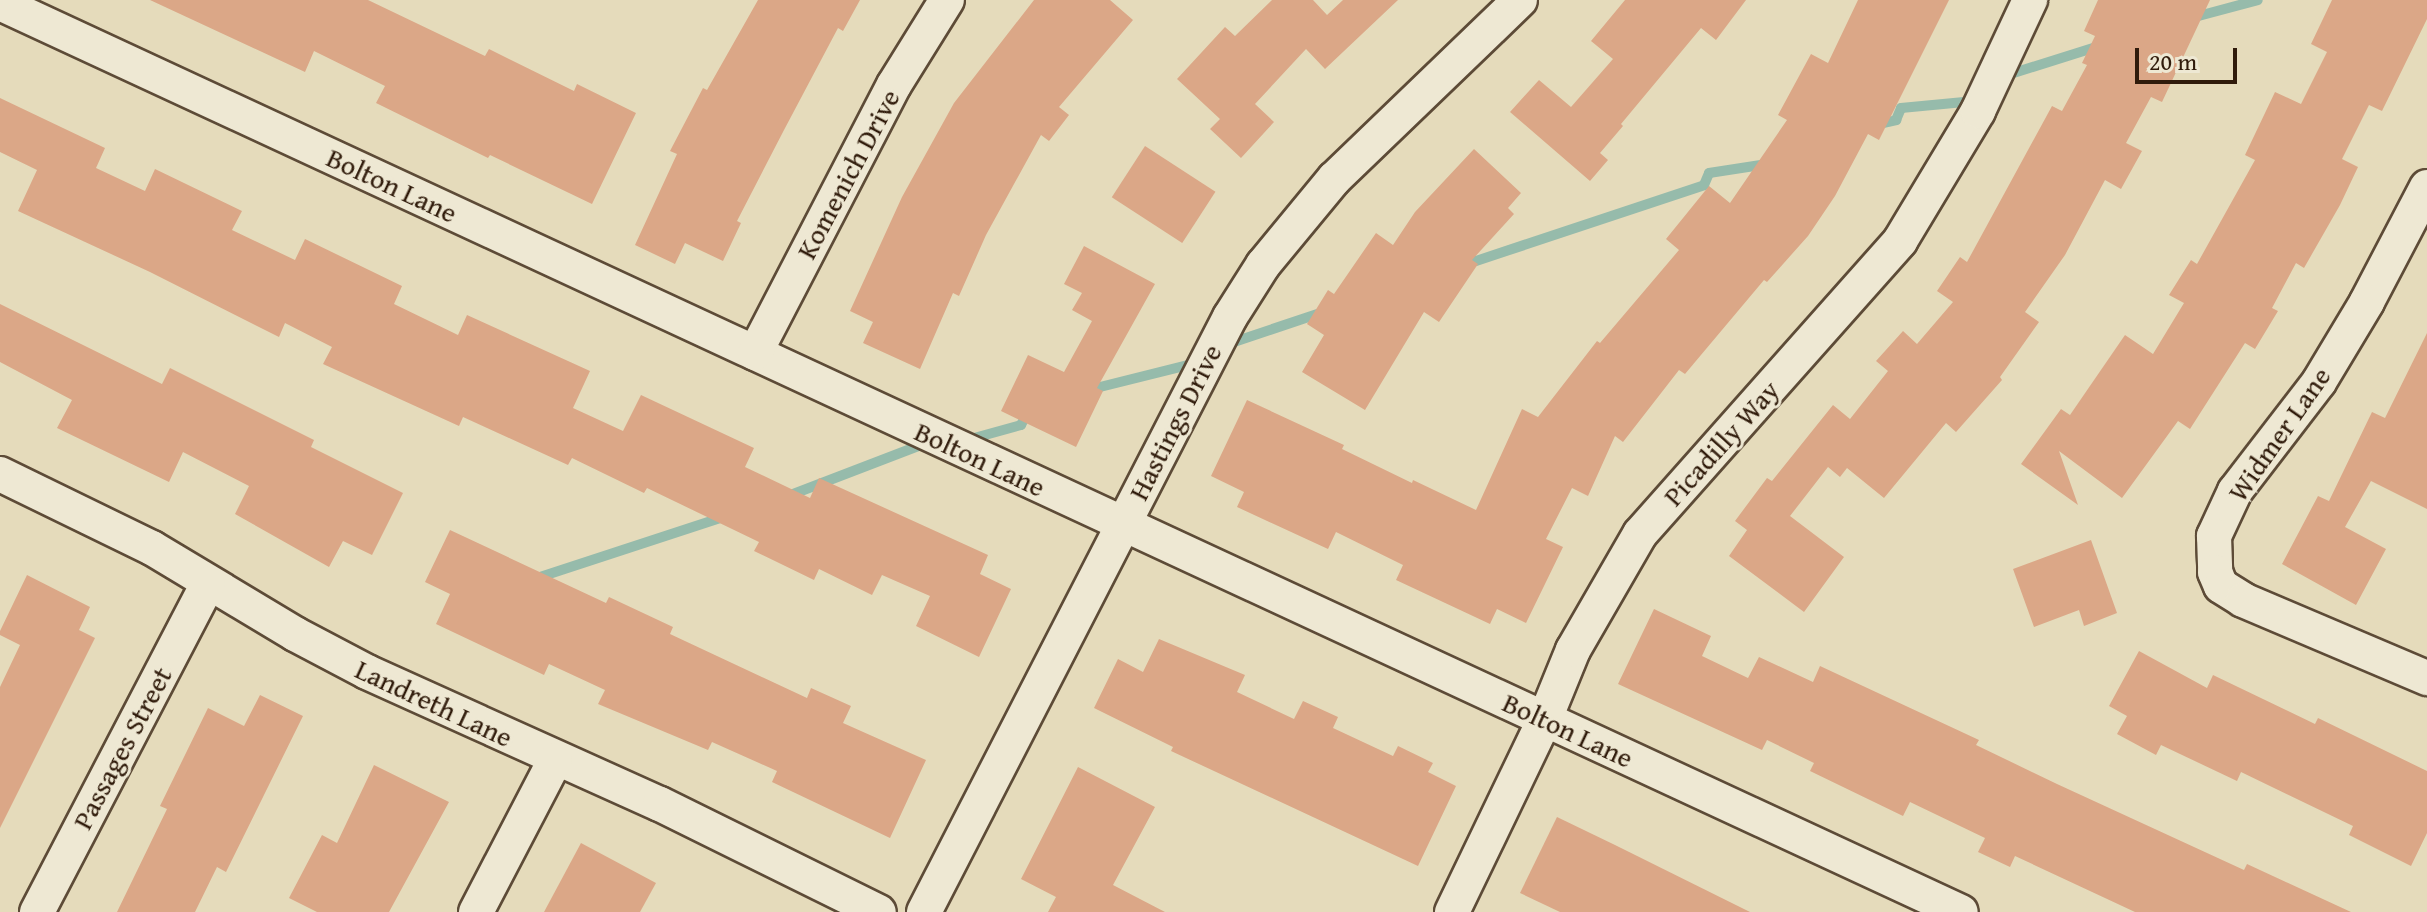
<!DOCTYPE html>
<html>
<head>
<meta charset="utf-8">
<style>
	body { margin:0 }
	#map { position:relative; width:2427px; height:912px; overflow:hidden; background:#e5dbbb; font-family:"Gentium Book Plus",serif }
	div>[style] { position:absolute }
	.stream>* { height:10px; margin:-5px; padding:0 5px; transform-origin:5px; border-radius:5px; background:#96bbab }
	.building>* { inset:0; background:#dba787; transform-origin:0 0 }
	.roads { filter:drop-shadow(2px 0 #5d4b37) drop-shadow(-2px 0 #5d4b37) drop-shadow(0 2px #5d4b37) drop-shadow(0 -2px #5d4b37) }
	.minor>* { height:34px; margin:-17px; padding:0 17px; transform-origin:17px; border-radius:17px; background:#eee8d3 }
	span { translate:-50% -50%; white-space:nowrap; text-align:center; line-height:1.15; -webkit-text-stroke:6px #eee8d3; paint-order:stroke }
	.street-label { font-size:28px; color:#301b0b }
	.scale { position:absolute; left:2135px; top:48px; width:102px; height:36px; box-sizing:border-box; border:4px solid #301b0b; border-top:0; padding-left:10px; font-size:24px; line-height:28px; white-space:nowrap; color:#301b0b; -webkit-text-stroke:6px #eee8d3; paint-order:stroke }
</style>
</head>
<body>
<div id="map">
	<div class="stream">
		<div style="left:2191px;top:18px;width:69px;rotate:-15deg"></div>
		<div style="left:2004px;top:76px;width:100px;rotate:-17.5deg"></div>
		<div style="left:1875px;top:125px;width:22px;rotate:-13deg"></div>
		<div style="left:1896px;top:120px;width:13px;rotate:-67deg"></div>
		<div style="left:1901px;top:108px;width:74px;rotate:-5.4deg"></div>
		<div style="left:1464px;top:265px;width:253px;rotate:-18.4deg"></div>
		<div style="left:1704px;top:185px;width:13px;rotate:-67deg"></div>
		<div style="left:1709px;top:173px;width:59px;rotate:-8.8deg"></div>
		<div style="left:1225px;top:345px;width:103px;rotate:-18.6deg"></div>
		<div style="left:1088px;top:390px;width:111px;rotate:-14deg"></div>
		<div style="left:967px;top:440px;width:56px;rotate:-15.5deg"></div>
		<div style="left:1021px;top:425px;width:16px;rotate:-63deg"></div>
		<div style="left:788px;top:496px;width:148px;rotate:-21deg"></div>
		<div style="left:537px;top:578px;width:200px;rotate:-18.1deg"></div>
	</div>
	<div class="building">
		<div style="clip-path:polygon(150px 0,368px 0,485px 56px,489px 49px,574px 91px,577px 84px,636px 113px,592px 204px,490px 155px,488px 158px,376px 103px,385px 86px,314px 51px,305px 72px)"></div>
		<div style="clip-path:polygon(758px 0,860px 0,843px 31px,838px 28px,784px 130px,737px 221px,741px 223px,723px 261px,685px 243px,675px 264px,635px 245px,677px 154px,670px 151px,703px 88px,707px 90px)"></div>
		<div style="clip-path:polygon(1034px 0,1110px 0,1133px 20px,1059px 107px,1069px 115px,1049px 141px,1041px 135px,986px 235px,959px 296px,953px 293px,920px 369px,863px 343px,873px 322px,850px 311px,902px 197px,954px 103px)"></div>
		<div style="clip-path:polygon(1272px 0,1313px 0,1327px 15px,1343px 0,1398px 0,1325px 69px,1306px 49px,1255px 104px,1274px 122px,1241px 158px,1210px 129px,1220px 119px,1177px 79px,1225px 27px,1235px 36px)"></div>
		<div style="clip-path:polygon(1625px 0,1746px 0,1716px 40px,1701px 28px,1621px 124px,1623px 126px,1600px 153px,1608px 160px,1590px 181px,1510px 112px,1539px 80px,1571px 107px,1613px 59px,1591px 41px)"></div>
		<div style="clip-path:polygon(1858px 0,1949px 0,1879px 140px,1868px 134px,1835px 196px,1808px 236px,1767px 282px,1764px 280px,1685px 374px,1679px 370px,1623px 442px,1615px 436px,1588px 496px,1572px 488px,1546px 539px,1563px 547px,1526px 623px,1497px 609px,1490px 624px,1396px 580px,1403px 565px,1336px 532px,1328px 549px,1237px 507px,1244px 492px,1211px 476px,1247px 400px,1344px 445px,1342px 449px,1412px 483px,1413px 480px,1476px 510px,1522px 409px,1538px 417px,1597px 341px,1600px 343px,1679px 250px,1666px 239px,1709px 186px,1730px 203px,1787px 120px,1778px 115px,1811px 54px,1828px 63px)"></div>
		<div style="clip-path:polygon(2098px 0,2210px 0,2162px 102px,2151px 97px,2126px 143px,2142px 151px,2121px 189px,2105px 180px,2065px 255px,2025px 312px,2039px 322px,2000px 377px,2002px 380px,1956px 432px,1946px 423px,1884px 498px,1847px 468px,1840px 477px,1828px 467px,1790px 516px,1844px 557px,1804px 612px,1729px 556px,1747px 530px,1735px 521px,1767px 478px,1772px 481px,1833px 405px,1850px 419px,1888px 371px,1876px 361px,1903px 331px,1917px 344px,1953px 302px,1937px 291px,1960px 257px,1967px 262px,2052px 106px,2062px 111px,2087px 65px,2082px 63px,2095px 36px,2084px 31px)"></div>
		<div style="clip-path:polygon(2332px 0,2427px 0,2427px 19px,2382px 111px,2369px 105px,2342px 159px,2358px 167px,2340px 205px,2304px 268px,2296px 263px,2272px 308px,2278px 311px,2255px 349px,2245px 343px,2190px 429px,2178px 421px,2122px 498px,2059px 451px,2078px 505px,2021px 464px,2061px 409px,2070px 415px,2125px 335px,2153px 354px,2184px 303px,2169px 295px,2191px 260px,2197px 264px,2255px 160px,2245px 155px,2275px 92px,2301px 104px,2327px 52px,2311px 44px)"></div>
		<div style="clip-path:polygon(0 98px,105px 148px,96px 168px,145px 191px,155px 169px,242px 211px,232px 230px,295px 260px,305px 239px,402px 286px,394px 304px,458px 335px,467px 315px,590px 371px,573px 408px,623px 431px,641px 395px,754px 448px,745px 467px,810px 498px,819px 478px,988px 555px,980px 574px,1011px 589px,979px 657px,916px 626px,930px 596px,882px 575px,872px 595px,819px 569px,814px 580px,754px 551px,759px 542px,647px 488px,644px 493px,572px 458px,568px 465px,463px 417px,459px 426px,323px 364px,332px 347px,285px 323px,279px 337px,150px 272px,18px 211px,37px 170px,0 152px)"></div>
		<div style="left:1145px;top:146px;width:84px;height:61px;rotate:33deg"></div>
		<div style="clip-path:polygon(1474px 149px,1521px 193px,1508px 208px,1514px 214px,1472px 260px,1478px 264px,1439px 322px,1424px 312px,1365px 410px,1302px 372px,1324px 335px,1307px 324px,1328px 290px,1334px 294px,1376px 233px,1393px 245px,1415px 212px)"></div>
		<div style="clip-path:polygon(1084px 246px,1155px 284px,1097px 388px,1103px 391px,1076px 447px,1001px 411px,1028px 355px,1064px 372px,1092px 321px,1072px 310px,1082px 293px,1064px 284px)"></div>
		<div style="clip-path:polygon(0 304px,162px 384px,170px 368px,314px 440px,311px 447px,403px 493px,372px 555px,343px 541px,329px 567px,235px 514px,249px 486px,183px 452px,169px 482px,57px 428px,72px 400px,0 362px)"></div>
		<div style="clip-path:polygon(2427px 333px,2427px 509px,2371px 481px,2345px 527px,2386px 549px,2356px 605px,2282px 564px,2318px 496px,2329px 501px,2372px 412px,2385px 418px)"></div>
		<div style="clip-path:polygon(450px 530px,606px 603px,609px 597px,673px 627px,670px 634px,807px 698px,811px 688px,851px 706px,843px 723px,926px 760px,890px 838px,772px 782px,777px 771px,712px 742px,708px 750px,598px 704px,605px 690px,549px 664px,544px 675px,436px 624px,450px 594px,425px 582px)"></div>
		<div style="clip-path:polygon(2091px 540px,2117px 613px,2084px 626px,2079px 610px,2034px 627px,2013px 569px)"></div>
		<div style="clip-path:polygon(27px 575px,90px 607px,79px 630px,95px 638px,0 828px,0 687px,20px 645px,0 635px,0 631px)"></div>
		<div style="clip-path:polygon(1654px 609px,1711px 636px,1702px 656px,1748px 678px,1759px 657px,1813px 682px,1820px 666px,1979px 740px,1976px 745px,2057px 784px,2244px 870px,2247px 864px,2351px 912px,2135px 912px,2015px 856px,2010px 867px,1978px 852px,1985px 838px,1910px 802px,1903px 816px,1810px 771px,1814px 763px,1767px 740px,1762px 750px,1618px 684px)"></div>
		<div style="clip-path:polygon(1159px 639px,1245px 675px,1237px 692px,1294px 719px,1303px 701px,1338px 717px,1333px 728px,1393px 756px,1398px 746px,1433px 763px,1428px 772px,1456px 786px,1418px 866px,1171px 751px,1173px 747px,1094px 708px,1118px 659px,1143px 672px)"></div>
		<div style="clip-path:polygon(2139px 651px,2207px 688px,2213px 675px,2315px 724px,2318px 718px,2427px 771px,2427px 833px,2411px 866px,2349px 835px,2353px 826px,2241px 772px,2237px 781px,2161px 745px,2156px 755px,2117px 734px,2127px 716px,2109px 706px)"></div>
		<div style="clip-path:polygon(260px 695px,303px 716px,226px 872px,217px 867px,195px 912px,117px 912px,167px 809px,160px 806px,208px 708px,244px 726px)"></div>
		<div style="clip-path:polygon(374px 765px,449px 802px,389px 912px,317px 912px,289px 898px,322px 835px,337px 843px)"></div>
		<div style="clip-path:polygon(1078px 767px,1155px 807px,1113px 885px,1165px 912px,1048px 912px,1056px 897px,1021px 879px)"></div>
		<div style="clip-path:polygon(1557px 817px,1615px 845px,1750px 912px,1560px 912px,1520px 893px)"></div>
		<div style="clip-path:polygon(581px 843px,656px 883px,640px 912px,544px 912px)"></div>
	</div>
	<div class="roads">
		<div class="minor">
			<div style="left:0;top:3px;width:2161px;rotate:24.87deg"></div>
			<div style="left:2427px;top:187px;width:130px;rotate:117.6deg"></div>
			<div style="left:2367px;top:302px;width:93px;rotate:121deg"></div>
			<div style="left:2319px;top:382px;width:138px;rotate:127.6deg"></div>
			<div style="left:2235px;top:491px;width:50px;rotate:115deg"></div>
			<div style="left:2214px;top:536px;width:36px;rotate:88deg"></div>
			<div style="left:2215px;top:572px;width:15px;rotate:67deg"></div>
			<div style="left:2221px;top:586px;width:26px;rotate:32deg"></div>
			<div style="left:2243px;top:600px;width:200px;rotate:23deg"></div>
			<div style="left:755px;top:353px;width:302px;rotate:-62.6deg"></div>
			<div style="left:894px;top:85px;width:100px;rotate:-58.1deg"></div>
			<div style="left:0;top:474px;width:169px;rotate:26deg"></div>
			<div style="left:152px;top:548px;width:167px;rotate:31deg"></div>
			<div style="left:295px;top:634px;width:81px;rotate:27.8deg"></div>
			<div style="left:367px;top:672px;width:321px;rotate:24.3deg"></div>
			<div style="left:660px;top:804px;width:244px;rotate:26.3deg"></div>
			<div style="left:37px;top:912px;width:370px;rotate:-62.5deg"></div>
			<div style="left:476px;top:912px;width:171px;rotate:-62.5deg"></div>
			<div style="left:924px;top:912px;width:669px;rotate:-62.78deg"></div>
			<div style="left:1230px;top:317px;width:62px;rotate:-57.6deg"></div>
			<div style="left:1263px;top:265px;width:112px;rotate:-50.5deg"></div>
			<div style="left:1334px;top:179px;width:258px;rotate:-43.9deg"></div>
			<div style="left:1452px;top:912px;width:212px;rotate:-64.3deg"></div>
			<div style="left:1544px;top:721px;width:77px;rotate:-67.8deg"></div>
			<div style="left:1573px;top:650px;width:134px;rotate:-60deg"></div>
			<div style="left:1640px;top:534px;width:392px;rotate:-48.4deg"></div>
			<div style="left:1900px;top:241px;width:152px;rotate:-59deg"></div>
			<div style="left:1978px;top:111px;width:123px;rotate:-64.9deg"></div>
		</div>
	</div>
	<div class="street-label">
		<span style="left:848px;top:174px;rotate:-62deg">Komenich Drive</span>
		<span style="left:392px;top:185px;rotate:25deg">Bolton Lane</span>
		<span style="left:1175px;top:422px;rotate:-63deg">Hastings Drive</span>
		<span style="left:2279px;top:434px;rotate:-55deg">Widmer Lane</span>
		<span style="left:1721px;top:443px;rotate:-48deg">Picadilly Way</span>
		<span style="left:980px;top:459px;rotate:25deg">Bolton Lane</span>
		<span style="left:434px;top:703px;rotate:25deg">Landreth Lane</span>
		<span style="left:1568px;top:730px;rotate:25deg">Bolton Lane</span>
		<span style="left:122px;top:748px;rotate:-62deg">Passages Street</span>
	</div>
	<div class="scale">20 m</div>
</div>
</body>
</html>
